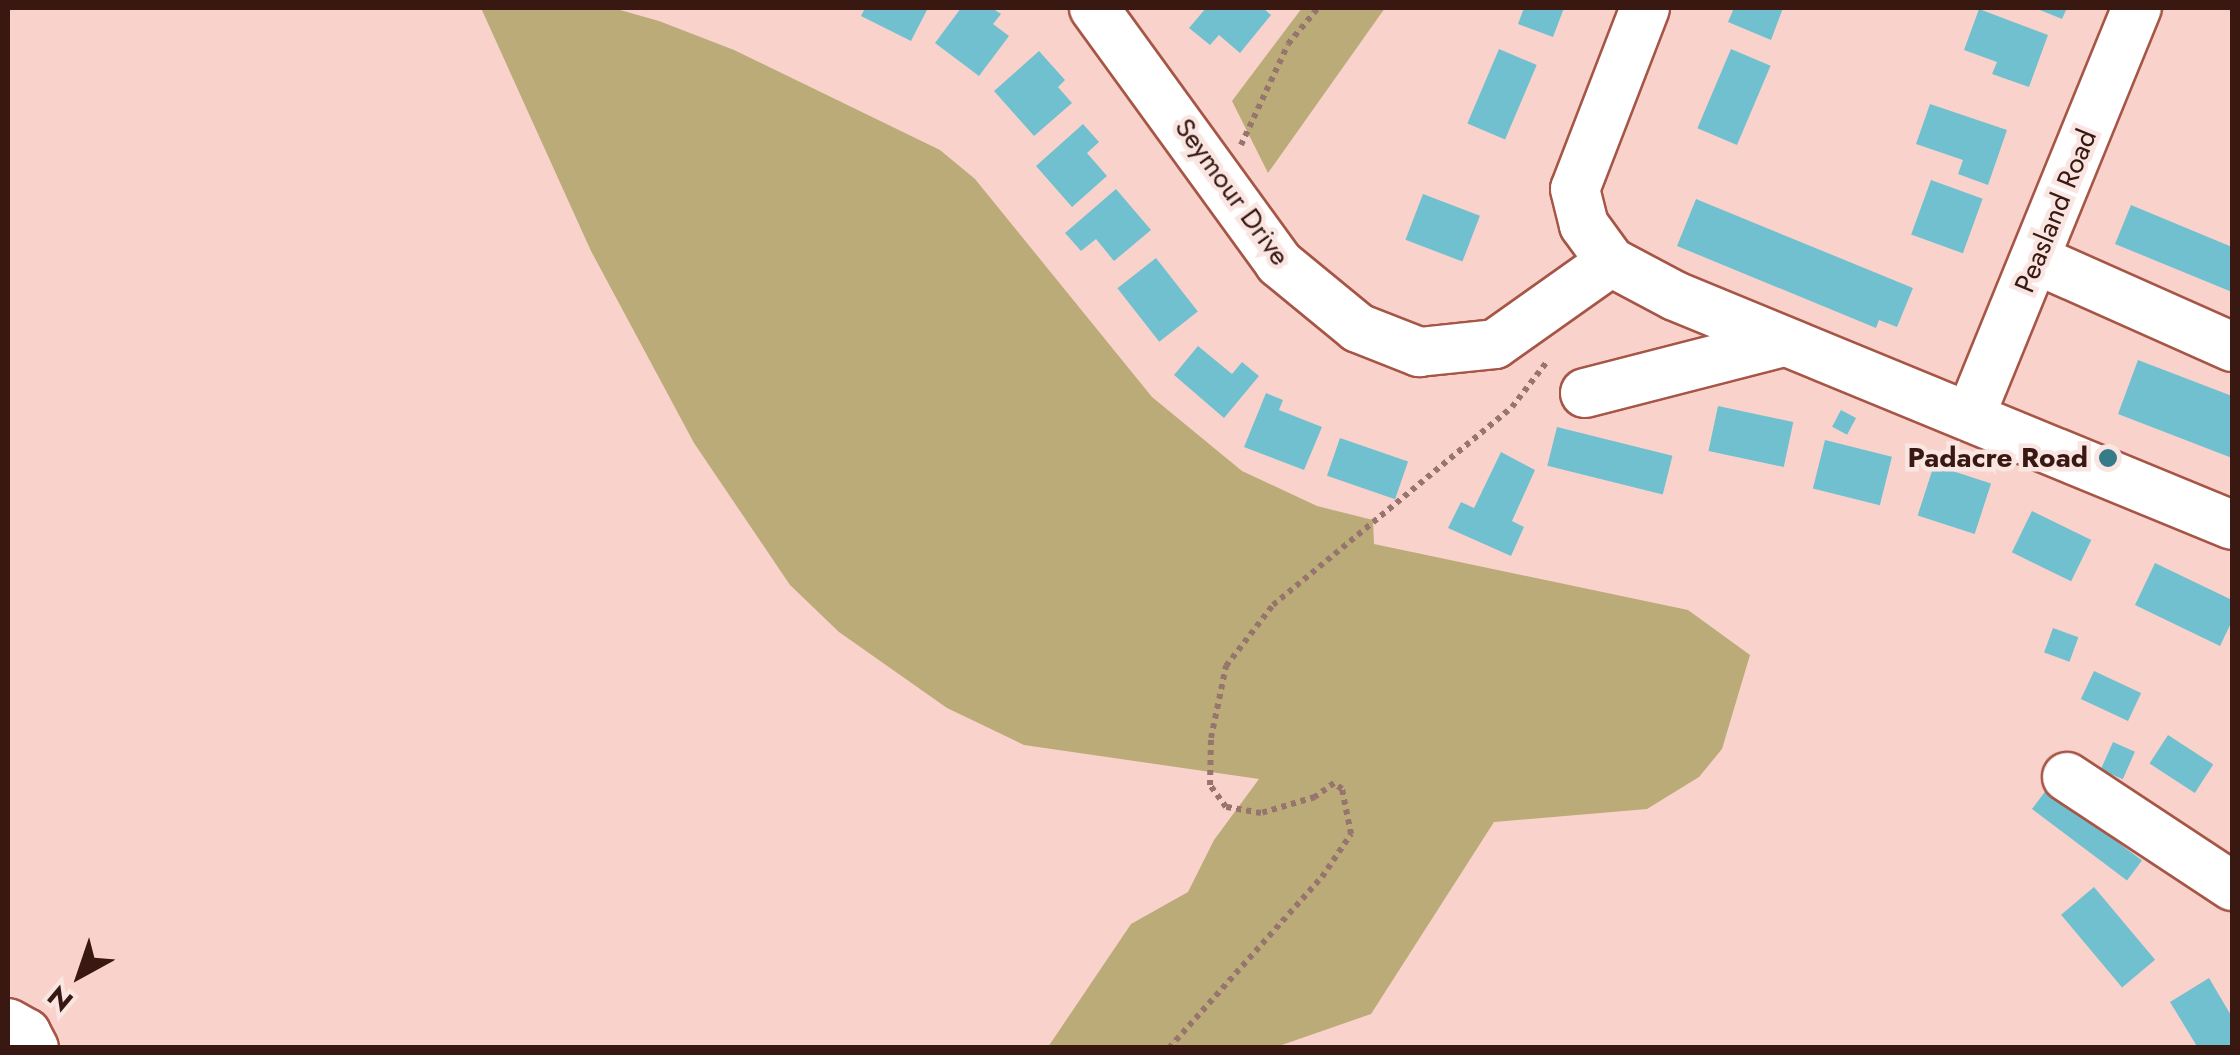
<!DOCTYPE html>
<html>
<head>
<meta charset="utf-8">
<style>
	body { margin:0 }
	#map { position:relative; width:2240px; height:1055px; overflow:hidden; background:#f9d3cb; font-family:Jost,sans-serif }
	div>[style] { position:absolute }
	.green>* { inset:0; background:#bbab78 }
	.building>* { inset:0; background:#71c0d0; transform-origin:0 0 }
	.path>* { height:6px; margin-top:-3px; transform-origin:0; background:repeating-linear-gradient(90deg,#97746d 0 5px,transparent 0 10px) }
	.roads { filter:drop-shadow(2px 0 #a65646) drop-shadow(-2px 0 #a65646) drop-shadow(0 2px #a65646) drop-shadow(0 -2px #a65646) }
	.minor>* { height:48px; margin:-24px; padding:0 24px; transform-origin:24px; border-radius:24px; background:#fff }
	.dots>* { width:28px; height:28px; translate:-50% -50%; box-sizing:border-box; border:5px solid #f9e5e1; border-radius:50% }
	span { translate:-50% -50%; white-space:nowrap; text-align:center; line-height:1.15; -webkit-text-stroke:9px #f9e5e1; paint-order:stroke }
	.street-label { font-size:28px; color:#391812 }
	.poi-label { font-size:28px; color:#391812; font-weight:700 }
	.right { translate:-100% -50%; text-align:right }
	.frame { position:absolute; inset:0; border:10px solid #391812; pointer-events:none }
	.north { position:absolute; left:30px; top:925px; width:100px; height:100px; -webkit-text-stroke:8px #f9e5e1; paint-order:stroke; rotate:220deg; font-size:28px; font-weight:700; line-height:40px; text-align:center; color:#391812 }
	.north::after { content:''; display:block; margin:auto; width:35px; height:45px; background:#391812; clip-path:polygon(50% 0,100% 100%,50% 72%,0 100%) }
</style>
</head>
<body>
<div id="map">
	<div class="green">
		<div style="clip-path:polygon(481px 8px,613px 8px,659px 21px,734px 50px,940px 150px,975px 179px,1152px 397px,1242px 471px,1317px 506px,1373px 520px,1374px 544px,1688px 610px,1750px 655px,1722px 749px,1699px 777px,1647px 809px,1494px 822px,1371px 1014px,1276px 1047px,1048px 1047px,1131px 924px,1188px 892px,1214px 840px,1259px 779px,1024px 745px,947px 708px,839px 632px,790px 585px,694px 443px,591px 251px)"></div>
		<div style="clip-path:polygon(1302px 8px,1385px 8px,1268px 173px,1232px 101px)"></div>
	</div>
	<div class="building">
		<div style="clip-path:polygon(865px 8px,928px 8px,911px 41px,861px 16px)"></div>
		<div style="clip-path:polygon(961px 8px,992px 8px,1001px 14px,993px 24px,1009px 36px,979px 76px,935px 43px)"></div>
		<div style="clip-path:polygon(1206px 8px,1263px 8px,1271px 15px,1240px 53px,1219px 35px,1210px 45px,1189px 28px)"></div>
		<div style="clip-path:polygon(1524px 8px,1564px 8px,1553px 37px,1518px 24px)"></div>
		<div style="clip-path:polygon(1734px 8px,1783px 8px,1771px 40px,1728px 22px)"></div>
		<div style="clip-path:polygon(2035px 8px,2067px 8px,2062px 19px)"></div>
		<div style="clip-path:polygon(1979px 9px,2048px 35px,2029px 87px,1992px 74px,1997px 62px,1964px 50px)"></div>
		<div style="left:1499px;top:49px;width:41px;height:81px;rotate:23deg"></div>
		<div style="left:1731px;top:49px;width:43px;height:86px;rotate:23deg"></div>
		<div style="clip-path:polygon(1039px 51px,1065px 80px,1058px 87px,1072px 103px,1034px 136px,994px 91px)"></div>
		<div style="clip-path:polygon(1930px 104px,2007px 130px,1988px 185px,1958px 174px,1963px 160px,1916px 144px)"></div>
		<div style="clip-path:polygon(1083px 124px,1099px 142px,1087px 153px,1107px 176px,1072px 207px,1036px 166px)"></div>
		<div style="left:1931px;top:180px;width:55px;height:58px;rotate:20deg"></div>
		<div style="clip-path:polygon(1116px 189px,1151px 230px,1114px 261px,1096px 239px,1081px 251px,1065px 233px)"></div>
		<div style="left:1423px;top:194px;width:61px;height:49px;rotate:21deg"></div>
		<div style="clip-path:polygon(1696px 199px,1913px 288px,1897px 327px,1879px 320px,1876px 328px,1677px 246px)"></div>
		<div style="clip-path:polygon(2131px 205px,2232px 247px,2232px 292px,2115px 244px)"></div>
		<div style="left:1156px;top:258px;width:68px;height:49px;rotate:52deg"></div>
		<div style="clip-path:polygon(1198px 346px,1232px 374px,1242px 362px,1259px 376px,1224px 418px,1174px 375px)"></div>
		<div style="clip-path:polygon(2138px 360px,2232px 396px,2232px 458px,2118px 414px)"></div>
		<div style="clip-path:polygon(1266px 393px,1283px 400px,1279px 410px,1322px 427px,1304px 470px,1244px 447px)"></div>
		<div style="left:1718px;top:406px;width:77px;height:46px;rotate:12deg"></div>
		<div style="left:1841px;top:410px;width:17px;height:19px;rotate:28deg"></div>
		<div style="left:1557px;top:427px;width:119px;height:40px;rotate:14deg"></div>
		<div style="left:1340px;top:438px;width:72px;height:40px;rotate:19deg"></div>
		<div style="left:1825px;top:440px;width:69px;height:50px;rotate:14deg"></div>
		<div style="clip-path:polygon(1501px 452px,1535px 470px,1512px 521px,1524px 527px,1511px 556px,1448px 528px,1461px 502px,1474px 508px)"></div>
		<div style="left:1934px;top:465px;width:60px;height:53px;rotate:18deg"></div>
		<div style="left:2032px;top:511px;width:66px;height:46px;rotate:26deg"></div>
		<div style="clip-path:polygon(2155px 563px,2232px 600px,2232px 621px,2220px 646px,2135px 605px)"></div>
		<div style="left:2053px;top:628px;width:27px;height:26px;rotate:20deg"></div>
		<div style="left:2094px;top:671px;width:52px;height:31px;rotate:25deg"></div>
		<div style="left:2168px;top:735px;width:54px;height:34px;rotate:33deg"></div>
		<div style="left:2113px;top:742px;width:24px;height:30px;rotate:24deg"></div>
		<div style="left:2047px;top:789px;width:119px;height:25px;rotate:37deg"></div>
		<div style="left:2094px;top:887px;width:95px;height:43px;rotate:50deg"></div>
		<div style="clip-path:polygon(2209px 978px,2232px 1017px,2232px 1048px,2198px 1048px,2170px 1002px)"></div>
	</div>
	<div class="path">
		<div style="left:1241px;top:145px;width:111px;rotate:-65deg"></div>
		<div style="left:1288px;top:44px;width:47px;rotate:-50.2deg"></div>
		<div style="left:1169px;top:1048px;width:229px;rotate:-48.2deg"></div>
		<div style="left:1322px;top:877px;width:52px;rotate:-56deg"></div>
		<div style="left:1351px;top:834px;width:46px;rotate:-101.3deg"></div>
		<div style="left:1342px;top:789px;width:10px;rotate:-143deg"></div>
		<div style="left:1334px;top:783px;width:24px;rotate:144deg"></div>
		<div style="left:1315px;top:797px;width:56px;rotate:163.5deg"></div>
		<div style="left:1261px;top:813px;width:36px;rotate:-170deg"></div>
		<div style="left:1226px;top:807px;width:27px;rotate:-126deg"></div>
		<div style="left:1210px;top:785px;width:47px;rotate:-88.8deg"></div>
		<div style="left:1211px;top:738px;width:74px;rotate:-78.2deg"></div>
		<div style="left:1226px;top:666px;width:77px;rotate:-52.4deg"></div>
		<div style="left:1273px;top:605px;width:310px;rotate:-39.6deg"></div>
		<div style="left:1512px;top:407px;width:56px;rotate:-52.3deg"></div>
	</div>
	<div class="roads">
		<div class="minor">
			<div style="left:1094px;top:8px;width:315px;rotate:54deg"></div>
			<div style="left:1279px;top:263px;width:102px;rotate:39.4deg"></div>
			<div style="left:1358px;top:328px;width:66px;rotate:21.5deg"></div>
			<div style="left:1419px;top:352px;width:76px;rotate:-6deg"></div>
			<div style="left:1495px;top:344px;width:142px;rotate:-35.3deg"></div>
			<div style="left:1645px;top:8px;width:194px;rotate:111.1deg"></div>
			<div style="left:1575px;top:189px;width:37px;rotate:76deg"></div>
			<div style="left:1584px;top:225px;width:46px;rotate:53.9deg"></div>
			<div style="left:1611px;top:262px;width:72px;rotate:28deg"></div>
			<div style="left:1675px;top:296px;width:602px;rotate:22.35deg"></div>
			<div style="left:2037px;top:260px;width:214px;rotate:24deg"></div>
			<div style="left:1585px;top:393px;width:204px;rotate:-14.4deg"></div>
			<div style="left:1971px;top:414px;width:439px;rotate:-67.8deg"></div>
			<div style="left:2067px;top:777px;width:198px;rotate:33.4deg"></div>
			<div style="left:8px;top:1023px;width:21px;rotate:29deg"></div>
			<div style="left:26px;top:1033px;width:17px;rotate:62deg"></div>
		</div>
	</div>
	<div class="dots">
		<div style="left:2108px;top:458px;background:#367b88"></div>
	</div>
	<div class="street-label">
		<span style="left:1232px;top:192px;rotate:54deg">Seymour Drive</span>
		<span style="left:2056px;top:211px;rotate:-68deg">Peasland Road</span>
	</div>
	<div class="poi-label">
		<span class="right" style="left:2088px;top:458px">Padacre Road</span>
	</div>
	<div class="frame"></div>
	<div class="north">N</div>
</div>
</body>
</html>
